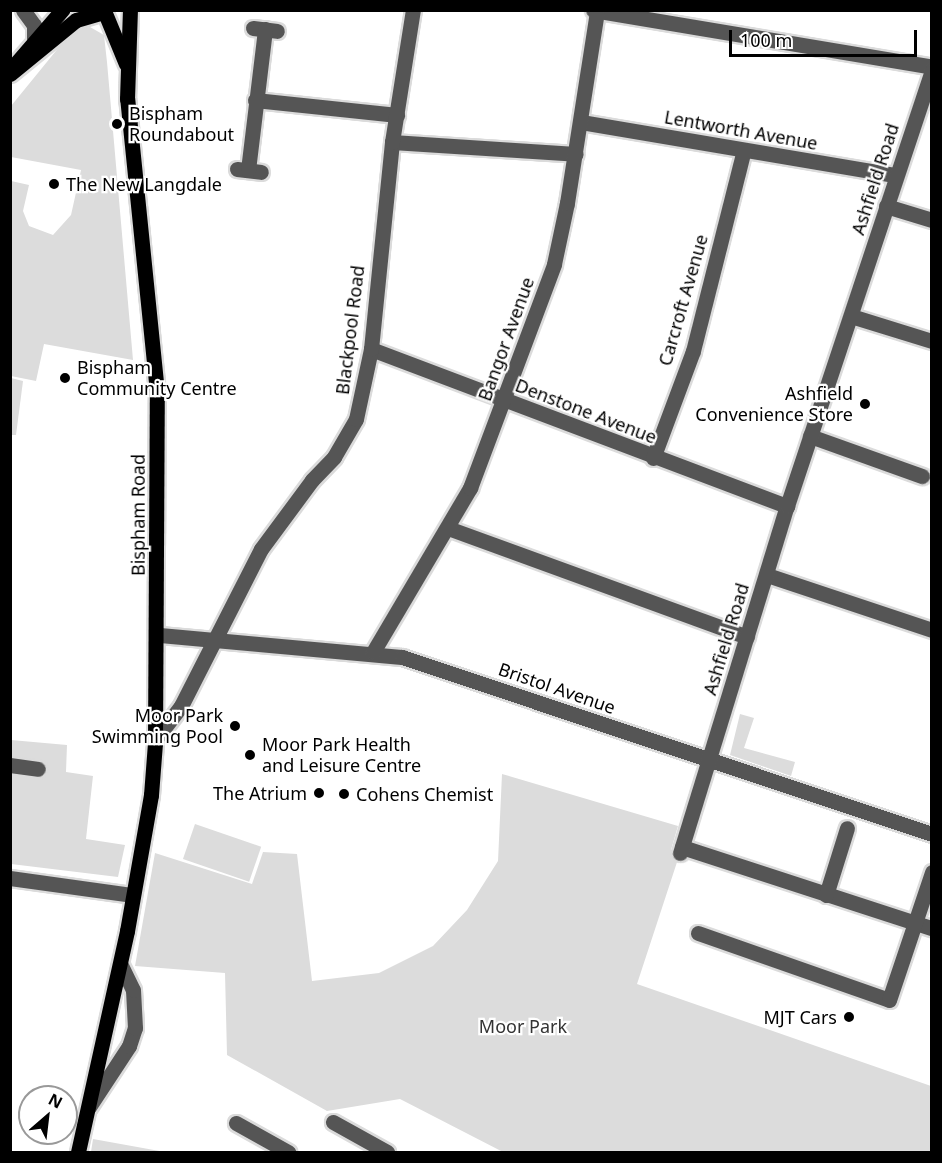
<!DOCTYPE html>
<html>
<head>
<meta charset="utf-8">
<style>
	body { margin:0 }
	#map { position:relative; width:942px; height:1163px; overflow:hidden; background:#fff; font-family:"Noto Sans",sans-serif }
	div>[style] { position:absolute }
	.green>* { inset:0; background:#dcdcdc; transform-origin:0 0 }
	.roads { filter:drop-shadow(2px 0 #dbdbdb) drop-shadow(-2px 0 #dbdbdb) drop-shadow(0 2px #dbdbdb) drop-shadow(0 -2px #dbdbdb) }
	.minor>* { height:15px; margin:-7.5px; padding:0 7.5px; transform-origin:7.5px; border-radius:7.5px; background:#555 }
	.major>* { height:15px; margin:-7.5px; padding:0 7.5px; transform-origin:7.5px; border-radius:7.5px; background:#000 }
	.dots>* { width:16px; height:16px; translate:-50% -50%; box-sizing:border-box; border:3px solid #fff; border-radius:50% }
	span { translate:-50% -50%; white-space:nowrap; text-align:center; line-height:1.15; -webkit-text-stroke:4.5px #fff; paint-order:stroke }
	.poi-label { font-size:18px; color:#000 }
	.left { translate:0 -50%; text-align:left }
	.right { translate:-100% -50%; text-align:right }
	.street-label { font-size:18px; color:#000 }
	.park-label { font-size:18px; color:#333 }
	.frame { position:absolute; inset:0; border:12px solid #000; pointer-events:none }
	.north { position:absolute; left:18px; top:1085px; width:60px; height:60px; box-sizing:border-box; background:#fff; border:2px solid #999; border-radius:50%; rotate:28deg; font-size:16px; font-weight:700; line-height:24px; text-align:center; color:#000 }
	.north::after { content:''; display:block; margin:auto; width:21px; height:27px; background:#000; clip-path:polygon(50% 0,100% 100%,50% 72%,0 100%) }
	.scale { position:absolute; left:729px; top:30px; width:188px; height:27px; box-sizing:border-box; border:3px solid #000; border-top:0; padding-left:8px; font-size:18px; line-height:21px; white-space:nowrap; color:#000; -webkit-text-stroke:4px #fff; paint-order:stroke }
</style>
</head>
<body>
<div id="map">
	<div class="green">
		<div style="clip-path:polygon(90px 27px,104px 35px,107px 62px,133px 360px,44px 344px,36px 381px,11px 376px,11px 181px,29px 185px,23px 211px,29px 226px,53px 235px,71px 215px,81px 170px,11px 157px,11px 106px,64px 41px,79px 28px)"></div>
		<div style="clip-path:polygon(11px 378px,23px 381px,16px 435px,11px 435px)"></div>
		<div style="clip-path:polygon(740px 714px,754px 718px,744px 748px,795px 762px,791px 776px,730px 755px)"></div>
		<div style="clip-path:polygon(11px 740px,67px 745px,66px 772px,93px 776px,86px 839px,125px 845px,118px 877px,11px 864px)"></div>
		<div style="clip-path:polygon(502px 774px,678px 826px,671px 850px,680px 853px,637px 984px,931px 1086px,931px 1152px,503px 1152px,400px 1099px,327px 1111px,227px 1055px,225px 973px,135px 966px,155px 853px,252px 884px,263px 852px,297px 854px,312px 981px,379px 973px,433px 946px,467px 910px,498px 861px)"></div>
		<div style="left:195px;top:824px;width:70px;height:37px;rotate:19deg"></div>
		<div style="clip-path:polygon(93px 1139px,165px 1152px,91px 1152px)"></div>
	</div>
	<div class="roads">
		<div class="minor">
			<div style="left:23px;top:10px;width:19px;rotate:54deg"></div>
			<div style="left:34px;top:25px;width:13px;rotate:90deg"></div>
			<div style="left:593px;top:10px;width:344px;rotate:9.5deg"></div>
			<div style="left:253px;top:28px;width:24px;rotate:7deg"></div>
			<div style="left:255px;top:100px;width:143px;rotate:6deg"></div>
			<div style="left:581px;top:122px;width:318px;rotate:9.6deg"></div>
			<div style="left:392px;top:142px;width:184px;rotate:3.7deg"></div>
			<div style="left:237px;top:169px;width:24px;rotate:7deg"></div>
			<div style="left:248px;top:170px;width:142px;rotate:-83.1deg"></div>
			<div style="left:886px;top:206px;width:48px;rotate:16.9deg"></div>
			<div style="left:851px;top:316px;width:85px;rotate:17.2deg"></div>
			<div style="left:371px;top:349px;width:445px;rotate:20.7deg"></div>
			<div style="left:810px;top:436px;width:119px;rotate:19.7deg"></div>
			<div style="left:653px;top:458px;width:114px;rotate:-69.5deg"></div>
			<div style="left:693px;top:351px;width:207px;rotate:-75.8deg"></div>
			<div style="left:448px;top:528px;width:318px;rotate:20deg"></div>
			<div style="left:767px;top:575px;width:174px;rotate:18.4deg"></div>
			<div style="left:159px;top:635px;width:244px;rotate:5.2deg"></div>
			<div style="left:402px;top:657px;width:559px;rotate:18.47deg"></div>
			<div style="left:373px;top:652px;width:191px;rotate:-59.4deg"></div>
			<div style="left:470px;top:488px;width:239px;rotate:-69.4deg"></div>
			<div style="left:554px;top:264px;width:62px;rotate:-78deg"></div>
			<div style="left:567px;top:203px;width:193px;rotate:-81.1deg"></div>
			<div style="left:155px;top:740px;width:43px;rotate:-52.6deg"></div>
			<div style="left:181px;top:706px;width:176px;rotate:-63deg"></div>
			<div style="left:261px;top:549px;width:86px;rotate:-53.5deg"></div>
			<div style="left:312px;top:480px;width:32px;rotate:-46deg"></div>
			<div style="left:334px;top:457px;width:44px;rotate:-59.9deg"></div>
			<div style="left:356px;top:419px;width:72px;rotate:-77.9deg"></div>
			<div style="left:371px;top:349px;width:208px;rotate:-84.2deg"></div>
			<div style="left:392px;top:142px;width:134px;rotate:-81deg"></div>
			<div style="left:10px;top:765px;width:28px;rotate:8deg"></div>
			<div style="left:682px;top:847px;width:263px;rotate:18deg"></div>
			<div style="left:680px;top:853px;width:363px;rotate:-72.9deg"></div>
			<div style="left:787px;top:506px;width:459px;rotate:-71.6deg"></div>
			<div style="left:10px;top:878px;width:124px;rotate:7.9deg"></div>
			<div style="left:826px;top:895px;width:70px;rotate:-72.6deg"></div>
			<div style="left:698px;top:933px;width:202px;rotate:19.3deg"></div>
			<div style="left:889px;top:1000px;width:135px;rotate:-71.4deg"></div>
			<div style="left:89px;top:1107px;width:73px;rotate:-56.7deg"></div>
			<div style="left:129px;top:1046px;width:19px;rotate:-72deg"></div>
			<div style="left:135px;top:1028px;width:38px;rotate:-93deg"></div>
			<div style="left:133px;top:990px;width:28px;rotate:-116deg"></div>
			<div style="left:333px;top:1122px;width:62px;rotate:29.1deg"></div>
			<div style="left:236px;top:1123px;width:60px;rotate:29.1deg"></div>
		</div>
		<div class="major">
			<div style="left:105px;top:13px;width:55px;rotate:67.6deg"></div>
			<div style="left:12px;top:68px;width:77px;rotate:-49.2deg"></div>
			<div style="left:10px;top:74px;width:85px;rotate:-39.3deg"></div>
			<div style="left:76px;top:20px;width:25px;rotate:-16deg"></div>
			<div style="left:78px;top:1152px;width:226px;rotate:-77.5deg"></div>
			<div style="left:127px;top:931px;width:138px;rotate:-80deg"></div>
			<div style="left:151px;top:795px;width:52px;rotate:-85.6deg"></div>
			<div style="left:155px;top:743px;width:351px;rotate:-89.7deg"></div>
			<div style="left:157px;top:392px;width:295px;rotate:-95.8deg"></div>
			<div style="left:127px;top:99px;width:89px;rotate:-88.1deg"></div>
		</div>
	</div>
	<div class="dots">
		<div style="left:117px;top:124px;background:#000"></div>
		<div style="left:54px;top:184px;background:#000"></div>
		<div style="left:65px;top:378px;background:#000"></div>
		<div style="left:865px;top:404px;background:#000"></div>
		<div style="left:235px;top:726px;background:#000"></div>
		<div style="left:250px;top:755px;background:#000"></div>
		<div style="left:319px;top:793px;background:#000"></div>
		<div style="left:344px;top:794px;background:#000"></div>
		<div style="left:849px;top:1017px;background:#000"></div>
	</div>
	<div class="poi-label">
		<span class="left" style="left:129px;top:124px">Bispham<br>Roundabout</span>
		<span class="left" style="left:66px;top:184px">The New Langdale</span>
		<span class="left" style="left:77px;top:378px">Bispham<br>Community Centre</span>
		<span class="right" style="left:853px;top:404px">Ashfield<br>Convenience Store</span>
		<span class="right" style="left:223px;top:726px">Moor Park<br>Swimming Pool</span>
		<span class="left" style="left:262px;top:755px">Moor Park Health<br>and Leisure Centre</span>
		<span class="right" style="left:307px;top:793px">The Atrium</span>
		<span class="left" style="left:356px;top:794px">Cohens Chemist</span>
		<span class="right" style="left:837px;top:1017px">MJT Cars</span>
	</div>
	<div class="street-label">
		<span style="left:741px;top:130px;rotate:10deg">Lentworth Avenue</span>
		<span style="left:875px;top:179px;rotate:-72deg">Ashfield Road</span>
		<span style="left:683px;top:300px;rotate:-74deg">Carcroft Avenue</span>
		<span style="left:350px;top:330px;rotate:-83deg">Blackpool Road</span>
		<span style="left:506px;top:339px;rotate:-70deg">Bangor Avenue</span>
		<span style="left:586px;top:411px;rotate:21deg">Denstone Avenue</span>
		<span style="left:138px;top:515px;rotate:-90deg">Bispham Road</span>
		<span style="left:726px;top:639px;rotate:-73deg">Ashfield Road</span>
		<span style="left:557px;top:688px;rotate:19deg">Bristol Avenue</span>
	</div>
	<div class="park-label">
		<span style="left:523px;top:1026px">Moor Park</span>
	</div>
	<div class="frame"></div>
	<div class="north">N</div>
	<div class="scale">100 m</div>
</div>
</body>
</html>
